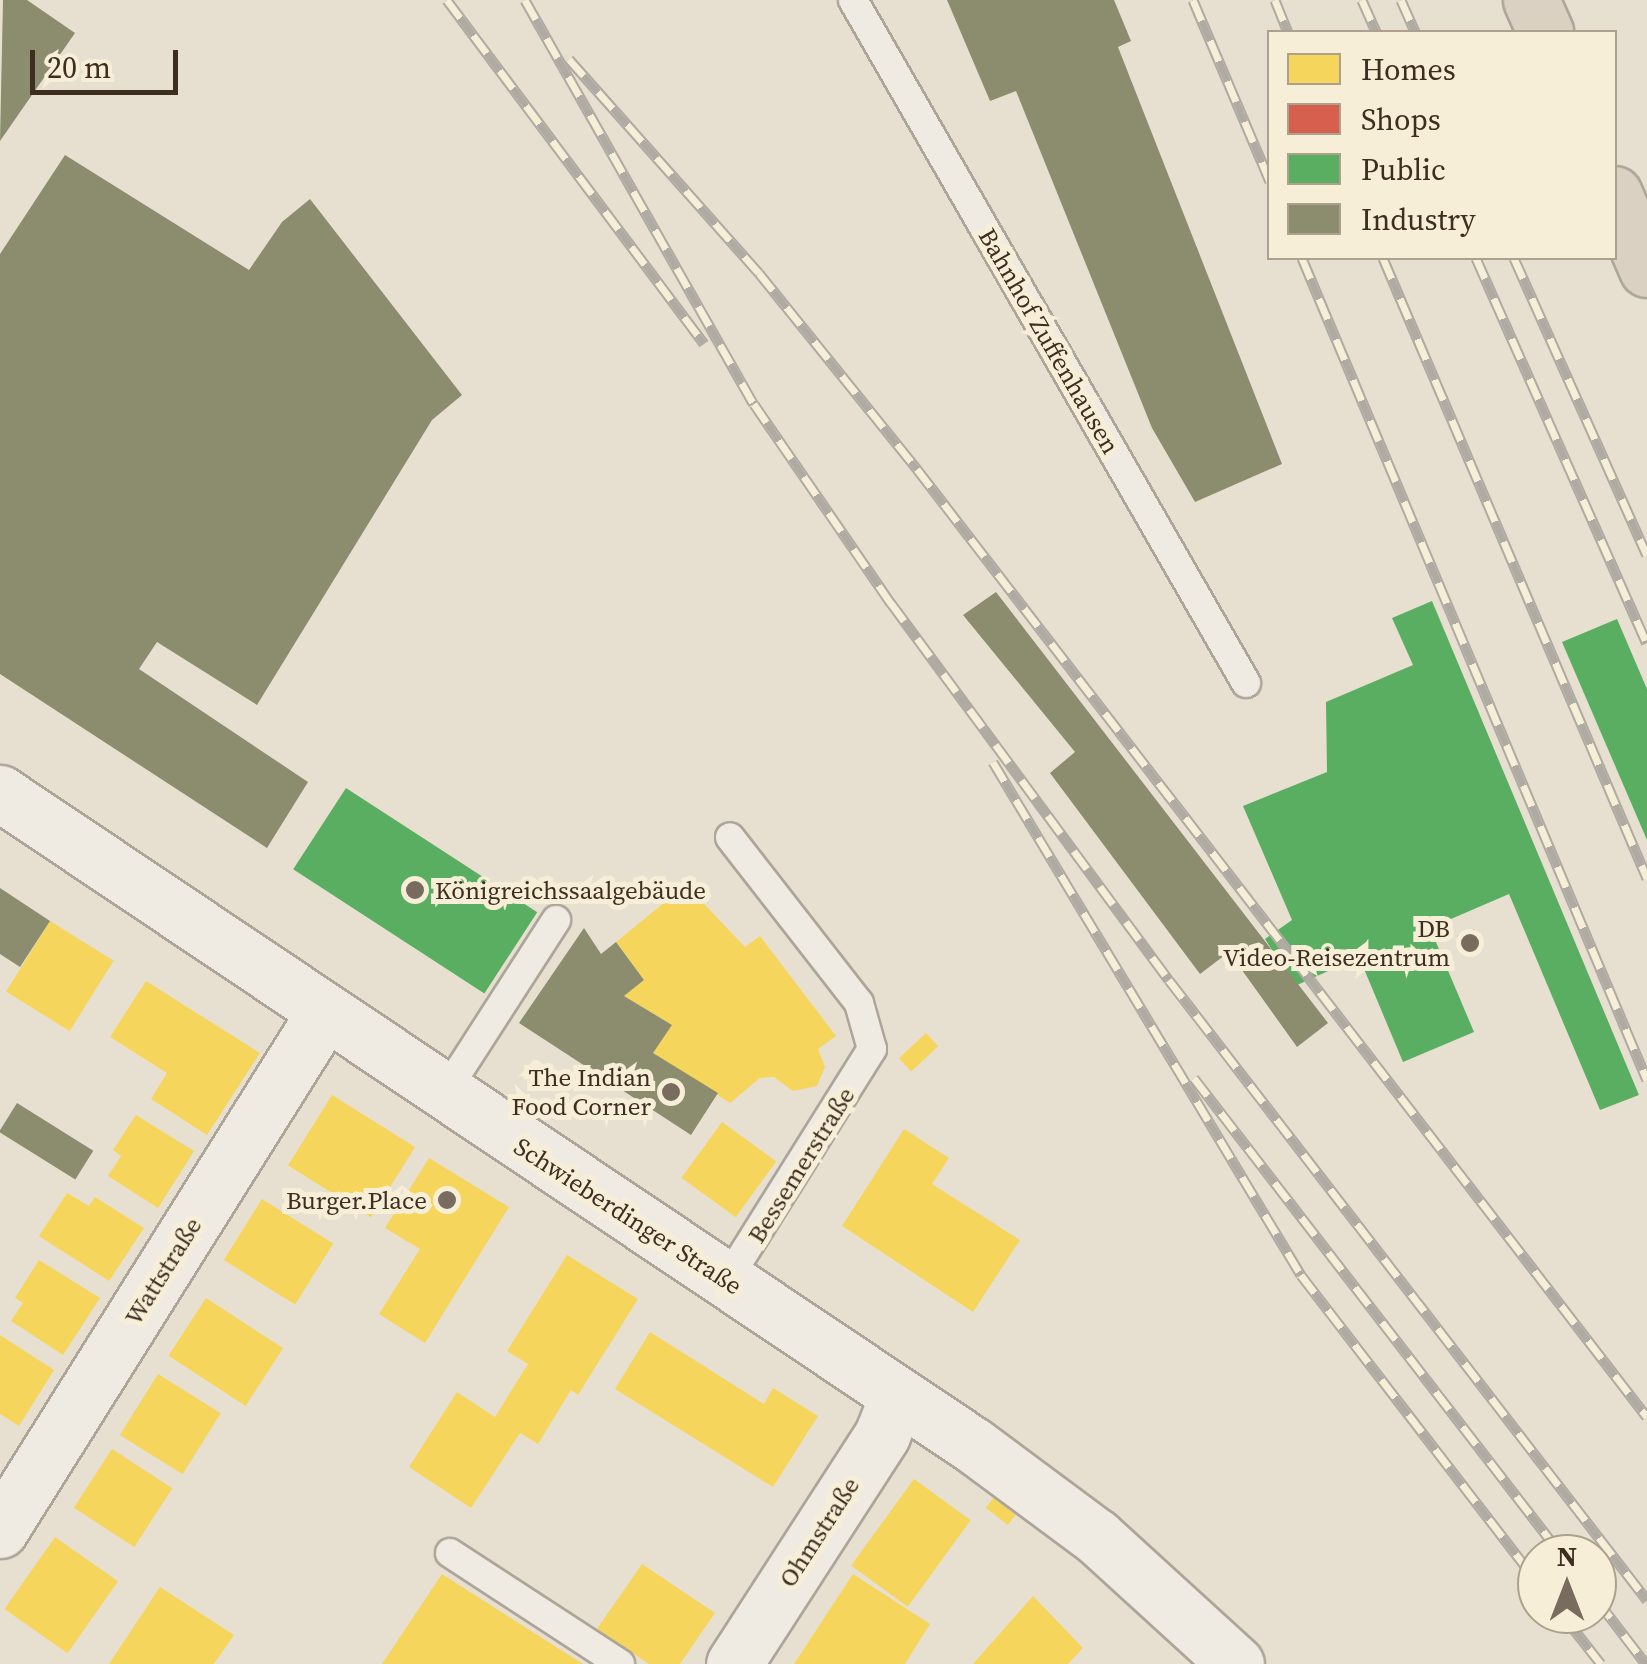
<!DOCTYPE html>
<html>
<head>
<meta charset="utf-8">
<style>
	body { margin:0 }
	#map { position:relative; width:1647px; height:1664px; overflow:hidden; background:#e7e0d1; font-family:"Source Serif 4",serif }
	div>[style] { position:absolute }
	.homes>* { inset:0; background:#f6d55c; transform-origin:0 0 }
	.shops>* { inset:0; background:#d6604d; transform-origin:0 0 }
	.public>* { inset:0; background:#5aae61; transform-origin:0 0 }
	.industry>* { inset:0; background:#8c8c6e; transform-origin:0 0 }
	.roads { filter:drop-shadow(2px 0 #ada599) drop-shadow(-2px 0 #ada599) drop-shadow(0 2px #ada599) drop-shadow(0 -2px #ada599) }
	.lane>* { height:28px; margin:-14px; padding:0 14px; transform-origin:14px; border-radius:14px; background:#efebe3 }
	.street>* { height:55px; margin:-27.5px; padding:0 27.5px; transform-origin:27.5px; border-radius:27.5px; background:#efebe3 }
	.secondary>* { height:55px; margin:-27.5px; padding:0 27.5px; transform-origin:27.5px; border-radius:27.5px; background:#efebe3 }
	.highway>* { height:55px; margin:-27.5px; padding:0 27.5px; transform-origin:27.5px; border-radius:27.5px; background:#dad1c2 }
	.rail>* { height:11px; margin-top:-5.5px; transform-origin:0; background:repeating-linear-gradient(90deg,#f7eed8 0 22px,#afaaa2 0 44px); box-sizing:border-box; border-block:2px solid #afaaa2 }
	.dots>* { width:28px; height:28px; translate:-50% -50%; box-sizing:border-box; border:5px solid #f7eed8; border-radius:50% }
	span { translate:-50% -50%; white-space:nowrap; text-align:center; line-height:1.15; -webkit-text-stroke:10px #f7eed8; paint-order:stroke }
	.street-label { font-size:25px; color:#3d2e20 }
	.poi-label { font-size:25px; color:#3d2e20 }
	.left { translate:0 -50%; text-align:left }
	.right { translate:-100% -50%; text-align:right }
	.legend { position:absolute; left:1267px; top:30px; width:350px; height:230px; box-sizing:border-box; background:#f7eed8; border:2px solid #ada18e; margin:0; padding:12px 18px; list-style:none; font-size:30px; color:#3d2e20 }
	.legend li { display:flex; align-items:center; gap:20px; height:50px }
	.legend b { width:50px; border:2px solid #ada18e }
	.north { position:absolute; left:1517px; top:1534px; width:100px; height:100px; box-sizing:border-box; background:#f7eed8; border:2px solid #ada18e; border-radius:50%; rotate:0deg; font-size:28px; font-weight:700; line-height:40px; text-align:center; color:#3d2e20 }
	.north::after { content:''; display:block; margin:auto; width:35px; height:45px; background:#786c5e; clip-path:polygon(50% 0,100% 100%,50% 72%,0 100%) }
	.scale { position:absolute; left:30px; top:50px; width:148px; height:45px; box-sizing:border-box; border:5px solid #3d2e20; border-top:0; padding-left:12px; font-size:30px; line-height:35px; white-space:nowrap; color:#3d2e20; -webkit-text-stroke:8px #f7eed8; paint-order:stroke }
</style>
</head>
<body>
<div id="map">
	<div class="homes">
		<div style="clip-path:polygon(686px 885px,745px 947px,760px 936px,836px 1036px,818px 1049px,825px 1067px,817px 1086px,793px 1091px,774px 1077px,760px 1078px,730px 1103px,653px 1053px,672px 1025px,624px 996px,644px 980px,616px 942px)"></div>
		<div style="left:50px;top:921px;width:75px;height:83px;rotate:32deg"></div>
		<div style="clip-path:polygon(146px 981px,260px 1053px,207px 1135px,151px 1099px,167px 1073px,110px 1037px)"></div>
		<div style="left:926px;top:1033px;width:18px;height:37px;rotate:47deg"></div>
		<div style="left:332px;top:1095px;width:98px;height:83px;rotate:32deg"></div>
		<div style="clip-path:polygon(136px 1115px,194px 1151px,158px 1208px,108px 1176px,121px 1156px,113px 1150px)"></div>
		<div style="left:722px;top:1122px;width:67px;height:69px;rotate:36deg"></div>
		<div style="clip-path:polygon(904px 1129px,949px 1158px,932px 1184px,1020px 1240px,973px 1312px,842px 1226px)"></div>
		<div style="clip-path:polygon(429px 1158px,509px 1207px,425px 1343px,379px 1314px,420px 1249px,385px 1228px)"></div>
		<div style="clip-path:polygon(67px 1193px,89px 1206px,95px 1197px,144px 1228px,109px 1281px,39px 1236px)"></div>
		<div style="left:262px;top:1199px;width:84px;height:72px;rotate:32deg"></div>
		<div style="clip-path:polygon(567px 1255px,638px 1299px,578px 1395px,571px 1390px,538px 1444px,520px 1433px,471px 1508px,409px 1467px,457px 1392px,495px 1417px,528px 1364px,507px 1351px)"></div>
		<div style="clip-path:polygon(39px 1260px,100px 1298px,63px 1355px,11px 1321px,23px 1303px,15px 1298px)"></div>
		<div style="left:206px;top:1298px;width:92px;height:69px;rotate:33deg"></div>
		<div style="clip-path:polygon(650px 1332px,764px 1404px,773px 1388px,818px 1416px,773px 1487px,615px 1389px)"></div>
		<div style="clip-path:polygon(0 1335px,54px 1370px,19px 1426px,0 1414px)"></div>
		<div style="left:158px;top:1374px;width:74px;height:72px;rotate:32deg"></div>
		<div style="left:112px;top:1449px;width:72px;height:70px;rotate:33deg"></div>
		<div style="left:914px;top:1479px;width:70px;height:107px;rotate:36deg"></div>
		<div style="left:995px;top:1496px;width:28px;height:15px;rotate:38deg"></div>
		<div style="left:55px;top:1537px;width:77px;height:88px;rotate:35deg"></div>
		<div style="clip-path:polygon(642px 1564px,715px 1613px,680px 1664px,649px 1664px,597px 1629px)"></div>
		<div style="clip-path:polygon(442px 1574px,583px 1664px,382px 1664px)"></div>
		<div style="clip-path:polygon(853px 1574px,930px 1624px,905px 1664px,794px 1664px)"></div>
		<div style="clip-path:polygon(160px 1587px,234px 1635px,214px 1664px,109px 1664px)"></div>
		<div style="clip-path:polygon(1033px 1596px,1083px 1648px,1068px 1664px,973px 1664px)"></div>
	</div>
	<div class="shops">
		<div style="left:1474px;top:929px;width:22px;height:18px;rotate:68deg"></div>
	</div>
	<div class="public">
		<div style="clip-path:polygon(1432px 601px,1639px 1095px,1600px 1110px,1509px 894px,1430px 928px,1474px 1032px,1403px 1062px,1359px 957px,1295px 986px,1265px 939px,1292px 920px,1243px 806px,1327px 772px,1326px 702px,1413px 665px,1392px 618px)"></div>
		<div style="clip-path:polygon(1617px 619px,1647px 689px,1647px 840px,1562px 642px)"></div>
		<div style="left:346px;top:788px;width:228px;height:97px;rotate:33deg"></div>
	</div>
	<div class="industry">
		<div style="clip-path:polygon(3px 0,27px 0,75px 33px,0 141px)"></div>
		<div style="clip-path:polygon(947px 0,1114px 0,1131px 41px,1118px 47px,1282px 464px,1195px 502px,1152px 428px,1016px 91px,990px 101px)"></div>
		<div style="clip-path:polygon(65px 155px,249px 270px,282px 222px,310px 199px,462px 395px,432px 420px,257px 705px,157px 642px,139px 669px,308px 782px,267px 848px,0 674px,0 254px)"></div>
		<div style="clip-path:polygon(996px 592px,1328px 1023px,1297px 1047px,1229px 952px,1200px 974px,1050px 773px,1075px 752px,963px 615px)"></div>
		<div style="clip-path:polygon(0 888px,50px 921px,20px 967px,0 954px)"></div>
		<div style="clip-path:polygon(584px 928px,601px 954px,616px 942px,644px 980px,624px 996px,672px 1025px,653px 1053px,718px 1093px,691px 1135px,519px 1023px)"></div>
		<div style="left:17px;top:1103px;width:90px;height:34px;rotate:32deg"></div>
	</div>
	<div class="roads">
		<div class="lane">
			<div style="left:853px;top:0;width:788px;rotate:60.08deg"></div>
			<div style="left:444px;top:1094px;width:207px;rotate:-57.2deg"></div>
			<div style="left:727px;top:1280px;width:273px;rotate:-57.9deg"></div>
			<div style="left:872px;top:1049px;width:48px;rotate:-105.8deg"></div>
			<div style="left:859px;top:1003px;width:210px;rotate:-127.9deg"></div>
			<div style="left:450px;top:1553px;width:203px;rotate:33.1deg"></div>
		</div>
		<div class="street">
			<div style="left:0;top:1530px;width:612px;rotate:-57.9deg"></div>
			<div style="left:734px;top:1664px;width:273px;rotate:-57.1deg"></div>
			<div style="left:882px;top:1435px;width:43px;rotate:-68.2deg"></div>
		</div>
		<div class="secondary">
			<div style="left:0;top:793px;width:1171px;rotate:33.83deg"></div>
			<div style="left:973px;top:1445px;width:154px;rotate:36.6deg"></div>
			<div style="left:1097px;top:1537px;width:188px;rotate:42.4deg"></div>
		</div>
		<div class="highway">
			<div style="left:1531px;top:0;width:35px;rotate:66deg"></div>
			<div style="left:1614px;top:194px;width:82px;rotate:66.3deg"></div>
		</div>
	</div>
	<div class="rail">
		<div style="left:447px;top:0;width:429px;rotate:53.2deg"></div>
		<div style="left:525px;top:0;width:464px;rotate:60.5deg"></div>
		<div style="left:754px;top:404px;width:242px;rotate:55.5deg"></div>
		<div style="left:891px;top:603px;width:468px;rotate:53.6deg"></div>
		<div style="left:1169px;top:980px;width:783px;rotate:52.37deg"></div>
		<div style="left:1193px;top:0;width:197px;rotate:67deg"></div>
		<div style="left:1275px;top:0;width:35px;rotate:68deg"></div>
		<div style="left:1362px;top:0;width:35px;rotate:66deg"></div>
		<div style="left:1401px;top:0;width:35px;rotate:66deg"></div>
		<div style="left:569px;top:59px;width:286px;rotate:48.4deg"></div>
		<div style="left:759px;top:273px;width:252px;rotate:51.1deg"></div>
		<div style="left:917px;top:469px;width:1196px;rotate:52.4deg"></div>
		<div style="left:1302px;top:258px;width:891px;rotate:67.23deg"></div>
		<div style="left:1383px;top:258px;width:674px;rotate:66.94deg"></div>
		<div style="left:1476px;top:258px;width:421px;rotate:66.1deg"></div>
		<div style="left:1514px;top:258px;width:325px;rotate:65.9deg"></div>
		<div style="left:993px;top:762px;width:598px;rotate:59.02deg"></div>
		<div style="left:1301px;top:1275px;width:387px;rotate:52.4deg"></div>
		<div style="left:1194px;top:1078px;width:601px;rotate:52.37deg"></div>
		<div style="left:1597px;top:1600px;width:81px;rotate:52.6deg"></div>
		<div style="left:1562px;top:1614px;width:63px;rotate:52deg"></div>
	</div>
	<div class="dots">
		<div style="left:415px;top:890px;background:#786c5e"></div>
		<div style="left:1470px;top:943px;background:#786c5e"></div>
		<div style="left:671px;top:1092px;background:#786c5e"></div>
		<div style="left:447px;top:1200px;background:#786c5e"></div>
	</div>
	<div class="street-label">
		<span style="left:1049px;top:341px;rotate:60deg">Bahnhof Zuffenhausen</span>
		<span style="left:801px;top:1165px;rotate:-58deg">Bessemerstraße</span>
		<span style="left:628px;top:1216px;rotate:33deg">Schwieberdinger Straße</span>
		<span style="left:163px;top:1271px;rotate:-58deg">Wattstraße</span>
		<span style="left:819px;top:1532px;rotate:-57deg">Ohmstraße</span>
	</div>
	<div class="poi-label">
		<span class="left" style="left:435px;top:890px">Königreichssaalgebäude</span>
		<span class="right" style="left:1450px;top:943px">DB<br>Video-Reisezentrum</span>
		<span class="right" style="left:651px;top:1092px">The Indian<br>Food Corner</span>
		<span class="right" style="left:427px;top:1200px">Burger.Place</span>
	</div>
	<ul class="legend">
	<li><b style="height:28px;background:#f6d55c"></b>Homes</li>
	<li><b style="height:28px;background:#d6604d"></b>Shops</li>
	<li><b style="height:28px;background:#5aae61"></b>Public</li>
	<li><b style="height:28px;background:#8c8c6e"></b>Industry</li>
	</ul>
	<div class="north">N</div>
	<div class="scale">20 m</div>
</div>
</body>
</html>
